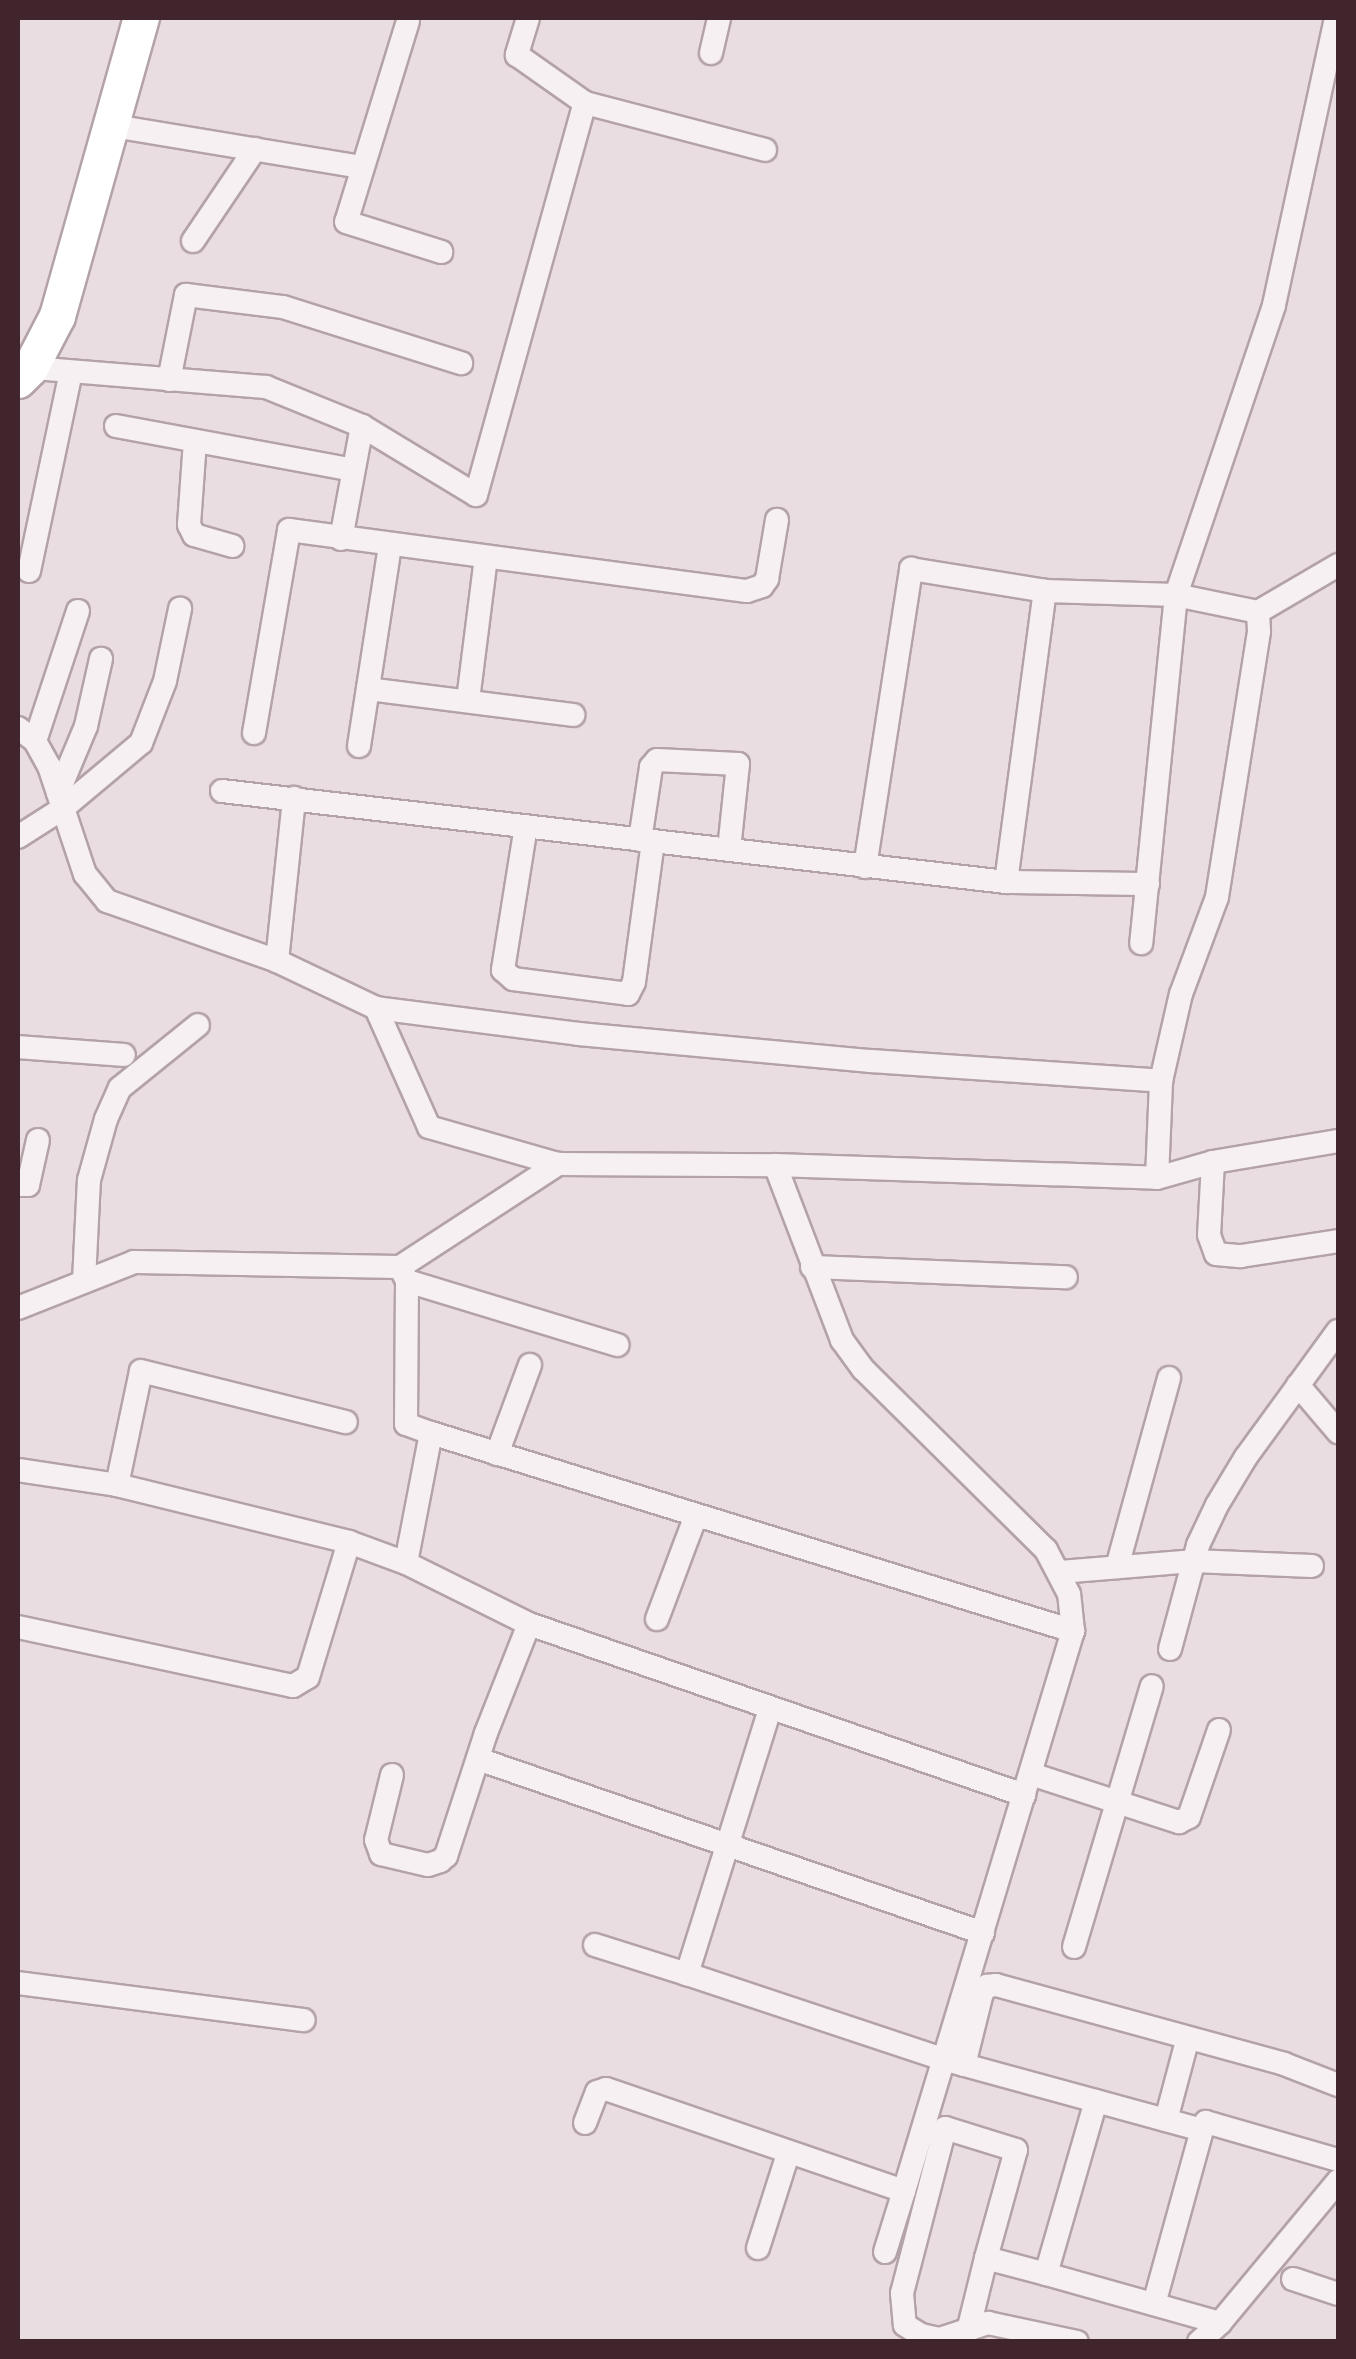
<!DOCTYPE html>
<html>
<head>
<meta charset="utf-8">
<style>
	body { margin:0 }
	#map { position:relative; width:1356px; height:2359px; overflow:hidden; background:#e9dde1; font-family:"Source Sans 3",sans-serif }
	div>[style] { position:absolute }
	.roads { filter:drop-shadow(2px 0 #b3a2a7) drop-shadow(-2px 0 #b3a2a7) drop-shadow(0 2px #b3a2a7) drop-shadow(0 -2px #b3a2a7) }
	.street>* { height:22px; margin:-11px; padding:0 11px; transform-origin:11px; border-radius:11px; background:#f7f0f2 }
	.primary>* { height:35px; margin:-17.5px; padding:0 17.5px; transform-origin:17.5px; border-radius:17.5px; background:#fff }
	span { translate:-50% -50%; white-space:nowrap; text-align:center; line-height:1.15; -webkit-text-stroke:8px #f6edf0; paint-order:stroke }
	.frame { position:absolute; inset:0; border:20px solid #41252d; pointer-events:none }
</style>
</head>
<body>
<div id="map">
	<div class="roads">
		<div class="street">
			<div style="left:528px;top:18px;width:39px;rotate:107deg"></div>
			<div style="left:517px;top:55px;width:83px;rotate:35.2deg"></div>
			<div style="left:585px;top:103px;width:186px;rotate:14.6deg"></div>
			<div style="left:408px;top:21px;width:210px;rotate:107.1deg"></div>
			<div style="left:346px;top:222px;width:100px;rotate:17.5deg"></div>
			<div style="left:711px;top:53px;width:36px;rotate:-77deg"></div>
			<div style="left:107px;top:125px;width:258px;rotate:9.4deg"></div>
			<div style="left:193px;top:241px;width:111px;rotate:-56deg"></div>
			<div style="left:21px;top:367px;width:246px;rotate:4.7deg"></div>
			<div style="left:266px;top:387px;width:104px;rotate:22.1deg"></div>
			<div style="left:362px;top:426px;width:133px;rotate:31.2deg"></div>
			<div style="left:476px;top:495px;width:407px;rotate:-74.5deg"></div>
			<div style="left:169px;top:380px;width:87px;rotate:-78.7deg"></div>
			<div style="left:186px;top:295px;width:98px;rotate:7.1deg"></div>
			<div style="left:283px;top:307px;width:187px;rotate:17.5deg"></div>
			<div style="left:116px;top:426px;width:241px;rotate:10.5deg"></div>
			<div style="left:195px;top:441px;width:84px;rotate:94.1deg"></div>
			<div style="left:189px;top:525px;width:11px;rotate:63deg"></div>
			<div style="left:194px;top:535px;width:40px;rotate:16deg"></div>
			<div style="left:341px;top:539px;width:115px;rotate:-79.5deg"></div>
			<div style="left:29px;top:571px;width:203px;rotate:-78.1deg"></div>
			<div style="left:1258px;top:612px;width:93px;rotate:-30.4deg"></div>
			<div style="left:368px;top:689px;width:207px;rotate:7.2deg"></div>
			<div style="left:468px;top:700px;width:143px;rotate:-82.8deg"></div>
			<div style="left:18px;top:728px;width:21px;rotate:37deg"></div>
			<div style="left:35px;top:741px;width:29px;rotate:61deg"></div>
			<div style="left:49px;top:766px;width:114px;rotate:71.6deg"></div>
			<div style="left:85px;top:874px;width:35px;rotate:51deg"></div>
			<div style="left:107px;top:901px;width:180px;rotate:19.4deg"></div>
			<div style="left:277px;top:961px;width:110px;rotate:25.4deg"></div>
			<div style="left:376px;top:1008px;width:205px;rotate:7.3deg"></div>
			<div style="left:579px;top:1034px;width:293px;rotate:5.3deg"></div>
			<div style="left:871px;top:1061px;width:291px;rotate:3.9deg"></div>
			<div style="left:254px;top:733px;width:206px;rotate:-80.2deg"></div>
			<div style="left:289px;top:530px;width:462px;rotate:7.6deg"></div>
			<div style="left:747px;top:591px;width:16px;rotate:-18deg"></div>
			<div style="left:762px;top:586px;width:9px;rotate:-54deg"></div>
			<div style="left:767px;top:579px;width:60px;rotate:-80.4deg"></div>
			<div style="left:35px;top:741px;width:137px;rotate:-71.7deg"></div>
			<div style="left:359px;top:746px;width:202px;rotate:-81.2deg"></div>
			<div style="left:222px;top:791px;width:789px;rotate:6.62deg"></div>
			<div style="left:1006px;top:882px;width:142px;rotate:0.8deg"></div>
			<div style="left:58px;top:793px;width:73px;rotate:-67.3deg"></div>
			<div style="left:86px;top:726px;width:69px;rotate:-77.4deg"></div>
			<div style="left:526px;top:826px;width:146px;rotate:99.1deg"></div>
			<div style="left:503px;top:970px;width:13px;rotate:42deg"></div>
			<div style="left:513px;top:979px;width:116px;rotate:7.4deg"></div>
			<div style="left:628px;top:994px;width:13px;rotate:-63deg"></div>
			<div style="left:634px;top:982px;width:142px;rotate:-82.3deg"></div>
			<div style="left:18px;top:837px;width:52px;rotate:-32.5deg"></div>
			<div style="left:62px;top:809px;width:103px;rotate:-39.9deg"></div>
			<div style="left:141px;top:743px;width:66px;rotate:-68.8deg"></div>
			<div style="left:165px;top:681px;width:74px;rotate:-78.2deg"></div>
			<div style="left:640px;top:840px;width:74px;rotate:-81.4deg"></div>
			<div style="left:651px;top:767px;width:9px;rotate:-49deg"></div>
			<div style="left:657px;top:760px;width:81px;rotate:2.8deg"></div>
			<div style="left:738px;top:764px;width:86px;rotate:96deg"></div>
			<div style="left:865px;top:867px;width:302px;rotate:-81.2deg"></div>
			<div style="left:911px;top:569px;width:136px;rotate:9.3deg"></div>
			<div style="left:1045px;top:591px;width:131px;rotate:1.7deg"></div>
			<div style="left:1176px;top:595px;width:350px;rotate:95.7deg"></div>
			<div style="left:1006px;top:882px;width:294px;rotate:-82.4deg"></div>
			<div style="left:277px;top:961px;width:164px;rotate:-84deg"></div>
			<div style="left:376px;top:1008px;width:130px;rotate:66deg"></div>
			<div style="left:429px;top:1127px;width:134px;rotate:16deg"></div>
			<div style="left:18px;top:1047px;width:106px;rotate:4.3deg"></div>
			<div style="left:1213px;top:1162px;width:73px;rotate:93.1deg"></div>
			<div style="left:1209px;top:1235px;width:20px;rotate:70deg"></div>
			<div style="left:1216px;top:1254px;width:25px;rotate:5deg"></div>
			<div style="left:1241px;top:1256px;width:98px;rotate:-8.8deg"></div>
			<div style="left:1157px;top:1178px;width:97px;rotate:-87.6deg"></div>
			<div style="left:1161px;top:1081px;width:89px;rotate:-77.1deg"></div>
			<div style="left:1181px;top:994px;width:103px;rotate:-69.6deg"></div>
			<div style="left:1217px;top:897px;width:269px;rotate:-81deg"></div>
			<div style="left:1259px;top:631px;width:19px;rotate:-93deg"></div>
			<div style="left:1258px;top:612px;width:84px;rotate:-168.3deg"></div>
			<div style="left:1176px;top:595px;width:306px;rotate:-71.3deg"></div>
			<div style="left:1274px;top:305px;width:294px;rotate:-77.8deg"></div>
			<div style="left:18px;top:1185px;width:10px"></div>
			<div style="left:28px;top:1185px;width:46px;rotate:-77.5deg"></div>
			<div style="left:400px;top:1267px;width:16px;rotate:63deg"></div>
			<div style="left:407px;top:1281px;width:143px;rotate:90.4deg"></div>
			<div style="left:406px;top:1424px;width:27px;rotate:20deg"></div>
			<div style="left:431px;top:1433px;width:132px;rotate:100.9deg"></div>
			<div style="left:812px;top:1267px;width:254px;rotate:2.3deg"></div>
			<div style="left:84px;top:1281px;width:101px;rotate:-87.2deg"></div>
			<div style="left:89px;top:1180px;width:63px;rotate:-74.4deg"></div>
			<div style="left:106px;top:1119px;width:34px;rotate:-66deg"></div>
			<div style="left:120px;top:1088px;width:100px;rotate:-38.9deg"></div>
			<div style="left:407px;top:1281px;width:220px;rotate:16.9deg"></div>
			<div style="left:18px;top:1308px;width:125px;rotate:-21.6deg"></div>
			<div style="left:134px;top:1262px;width:266px;rotate:1.1deg"></div>
			<div style="left:400px;top:1267px;width:189px;rotate:-33.1deg"></div>
			<div style="left:558px;top:1164px;width:217px;rotate:0.3deg"></div>
			<div style="left:775px;top:1165px;width:382px;rotate:1.9deg"></div>
			<div style="left:1157px;top:1178px;width:58px;rotate:-15.9deg"></div>
			<div style="left:1213px;top:1162px;width:127px;rotate:-9.5deg"></div>
			<div style="left:1298px;top:1385px;width:62px;rotate:49.6deg"></div>
			<div style="left:431px;top:1433px;width:672px;rotate:17.14deg"></div>
			<div style="left:497px;top:1454px;width:95px;rotate:-69.7deg"></div>
			<div style="left:18px;top:1470px;width:100px;rotate:8.6deg"></div>
			<div style="left:117px;top:1485px;width:239px;rotate:13.8deg"></div>
			<div style="left:349px;top:1542px;width:61px;rotate:20.2deg"></div>
			<div style="left:406px;top:1563px;width:137px;rotate:26.4deg"></div>
			<div style="left:529px;top:1624px;width:524px;rotate:19.06deg"></div>
			<div style="left:117px;top:1485px;width:116px;rotate:-78.1deg"></div>
			<div style="left:141px;top:1371px;width:211px;rotate:14deg"></div>
			<div style="left:1117px;top:1567px;width:196px;rotate:-74.6deg"></div>
			<div style="left:1060px;top:1572px;width:133px;rotate:-4.7deg"></div>
			<div style="left:1193px;top:1561px;width:119px;rotate:2.4deg"></div>
			<div style="left:657px;top:1619px;width:111px;rotate:-69.4deg"></div>
			<div style="left:18px;top:1627px;width:281px;rotate:12.1deg"></div>
			<div style="left:293px;top:1686px;width:17px;rotate:-31deg"></div>
			<div style="left:308px;top:1677px;width:141px;rotate:-73.1deg"></div>
			<div style="left:1170px;top:1649px;width:108px;rotate:-74.9deg"></div>
			<div style="left:1198px;top:1545px;width:44px;rotate:-64.6deg"></div>
			<div style="left:1217px;top:1505px;width:56px;rotate:-58.9deg"></div>
			<div style="left:1246px;top:1457px;width:156px;rotate:-53.9deg"></div>
			<div style="left:770px;top:1709px;width:278px;rotate:107.4deg"></div>
			<div style="left:687px;top:1974px;width:273px;rotate:18.4deg"></div>
			<div style="left:946px;top:2060px;width:265px;rotate:15.3deg"></div>
			<div style="left:1202px;top:2130px;width:9px;rotate:-63deg"></div>
			<div style="left:1206px;top:2122px;width:137px;rotate:16.1deg"></div>
			<div style="left:478px;top:1759px;width:534px;rotate:19.01deg"></div>
			<div style="left:1031px;top:1774px;width:156px;rotate:18deg"></div>
			<div style="left:1179px;top:1822px;width:11px;rotate:-27deg"></div>
			<div style="left:1189px;top:1817px;width:92px;rotate:-71deg"></div>
			<div style="left:392px;top:1775px;width:67px;rotate:103.8deg"></div>
			<div style="left:376px;top:1840px;width:15px;rotate:70deg"></div>
			<div style="left:381px;top:1854px;width:48px;rotate:13.2deg"></div>
			<div style="left:428px;top:1865px;width:13px;rotate:-18deg"></div>
			<div style="left:440px;top:1861px;width:8px;rotate:-40deg"></div>
			<div style="left:446px;top:1856px;width:129px;rotate:-72deg"></div>
			<div style="left:486px;top:1733px;width:117px;rotate:-68.5deg"></div>
			<div style="left:595px;top:1945px;width:96px;rotate:17.5deg"></div>
			<div style="left:1074px;top:1947px;width:272px;rotate:-73.4deg"></div>
			<div style="left:18px;top:1983px;width:288px;rotate:7.4deg"></div>
			<div style="left:964px;top:2065px;width:74px;rotate:-76deg"></div>
			<div style="left:982px;top:1993px;width:9px;rotate:-54deg"></div>
			<div style="left:987px;top:1986px;width:9px;rotate:-6deg"></div>
			<div style="left:996px;top:1985px;width:299px;rotate:15.3deg"></div>
			<div style="left:1284px;top:2064px;width:58px;rotate:21.3deg"></div>
			<div style="left:1166px;top:2120px;width:82px;rotate:-75.1deg"></div>
			<div style="left:585px;top:2123px;width:33px;rotate:-69deg"></div>
			<div style="left:597px;top:2092px;width:9px;rotate:-18deg"></div>
			<div style="left:606px;top:2089px;width:315px;rotate:18.9deg"></div>
			<div style="left:904px;top:2191px;width:585px;rotate:-73.21deg"></div>
			<div style="left:1073px;top:1631px;width:37px;rotate:-96deg"></div>
			<div style="left:1069px;top:1594px;width:50px;rotate:-117.6deg"></div>
			<div style="left:1046px;top:1550px;width:257px;rotate:-135.3deg"></div>
			<div style="left:863px;top:1369px;width:36px;rotate:-126deg"></div>
			<div style="left:842px;top:1340px;width:187px;rotate:-110.9deg"></div>
			<div style="left:758px;top:2248px;width:99px;rotate:-72.3deg"></div>
			<div style="left:885px;top:2252px;width:64px;rotate:-72.7deg"></div>
			<div style="left:986px;top:2258px;width:112px;rotate:-74.5deg"></div>
			<div style="left:1016px;top:2150px;width:74px;rotate:-162.8deg"></div>
			<div style="left:945px;top:2128px;width:171px;rotate:104.6deg"></div>
			<div style="left:902px;top:2293px;width:32px;rotate:85deg"></div>
			<div style="left:905px;top:2325px;width:19px;rotate:32deg"></div>
			<div style="left:921px;top:2335px;width:19px;rotate:12deg"></div>
			<div style="left:940px;top:2339px;width:51px;rotate:-18.4deg"></div>
			<div style="left:988px;top:2323px;width:91px;rotate:12.1deg"></div>
			<div style="left:1046px;top:2274px;width:181px;rotate:15.7deg"></div>
			<div style="left:1220px;top:2323px;width:185px;rotate:-50.3deg"></div>
			<div style="left:1293px;top:2279px;width:47px;rotate:18.4deg"></div>
			<div style="left:1154px;top:2304px;width:180px;rotate:-74.6deg"></div>
			<div style="left:968px;top:2331px;width:75px;rotate:-76.1deg"></div>
			<div style="left:986px;top:2258px;width:62px;rotate:14.9deg"></div>
			<div style="left:1046px;top:2274px;width:180px;rotate:-73.9deg"></div>
			<div style="left:1199px;top:2342px;width:28px;rotate:-42deg"></div>
		</div>
		<div class="primary">
			<div style="left:18px;top:380px;width:17px;rotate:-45deg"></div>
			<div style="left:30px;top:368px;width:59px;rotate:-62.6deg"></div>
			<div style="left:57px;top:316px;width:310px;rotate:-74.3deg"></div>
		</div>
	</div>
	<div class="frame"></div>
</div>
</body>
</html>
